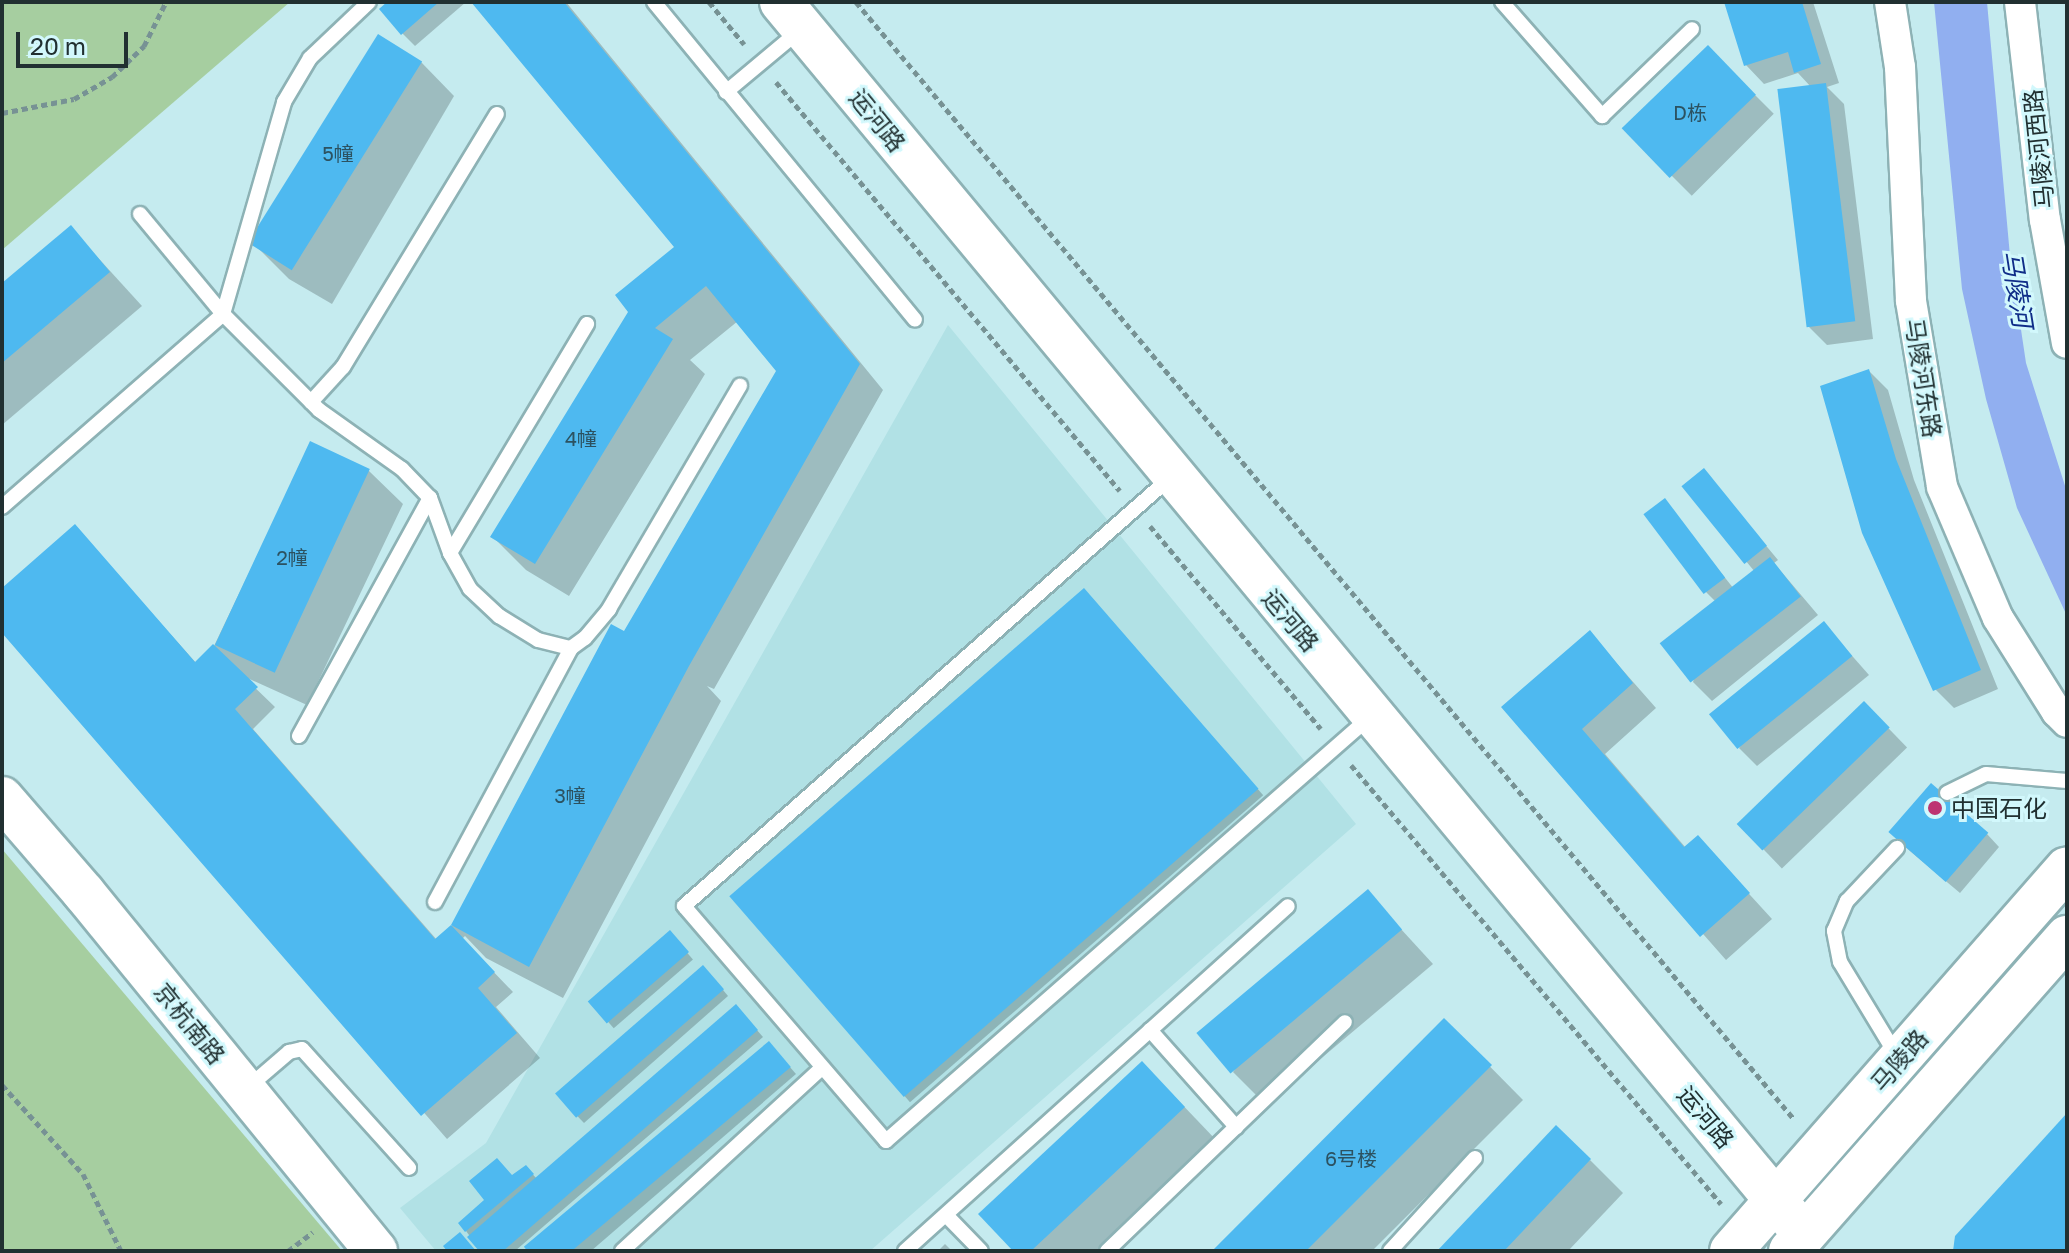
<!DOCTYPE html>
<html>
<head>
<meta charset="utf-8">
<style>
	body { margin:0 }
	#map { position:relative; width:2069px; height:1253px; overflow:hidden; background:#c5ebef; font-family:"Golos Text","Noto Sans SC",sans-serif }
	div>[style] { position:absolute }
	.built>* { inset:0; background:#b1e1e5 }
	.green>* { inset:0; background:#a6cea0 }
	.water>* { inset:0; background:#91aff0 }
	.shadow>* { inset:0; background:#0003; transform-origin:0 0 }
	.building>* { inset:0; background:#4eb9f0; transform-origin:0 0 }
	.path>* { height:5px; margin-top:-2.5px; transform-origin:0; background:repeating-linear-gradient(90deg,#779294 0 6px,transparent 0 10px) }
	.roads { filter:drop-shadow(2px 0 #8db2b5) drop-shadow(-2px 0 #8db2b5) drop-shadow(0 2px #8db2b5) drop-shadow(0 -2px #8db2b5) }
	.lane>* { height:14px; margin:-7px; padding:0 7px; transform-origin:7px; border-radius:7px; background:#fff }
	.street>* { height:30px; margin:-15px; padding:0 15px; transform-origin:15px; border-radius:15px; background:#fff }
	.secondary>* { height:42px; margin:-21px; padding:0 21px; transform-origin:21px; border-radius:21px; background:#fff }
	.dots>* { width:22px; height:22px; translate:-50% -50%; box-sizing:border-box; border:4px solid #d2f8fc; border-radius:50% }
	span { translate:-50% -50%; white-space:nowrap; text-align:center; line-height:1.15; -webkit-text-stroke:6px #d2f8fc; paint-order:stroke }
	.number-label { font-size:20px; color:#2c5261 }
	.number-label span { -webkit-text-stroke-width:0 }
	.street-label { font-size:24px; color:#213031 }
	.poi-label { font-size:24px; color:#213031 }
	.left { translate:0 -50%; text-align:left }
	.water-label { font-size:26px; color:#102d88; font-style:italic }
	.frame { position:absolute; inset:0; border:4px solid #213031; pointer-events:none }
	.scale { position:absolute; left:16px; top:32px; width:112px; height:36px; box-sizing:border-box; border:4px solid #213031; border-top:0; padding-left:10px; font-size:24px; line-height:28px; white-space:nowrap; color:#213031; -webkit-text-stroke:6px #d2f8fc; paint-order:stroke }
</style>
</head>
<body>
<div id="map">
	<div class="built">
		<div style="clip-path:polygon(948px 325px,1356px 824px,870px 1251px,436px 1251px,400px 1208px,486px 1143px)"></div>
	</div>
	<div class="green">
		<div style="clip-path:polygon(2px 2px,290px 2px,2px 250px)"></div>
		<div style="clip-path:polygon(2px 849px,342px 1251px,2px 1251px)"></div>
	</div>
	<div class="water">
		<div style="clip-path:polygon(1934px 2px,1987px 2px,2010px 256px,2026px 363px,2067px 492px,2067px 616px,2017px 508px,1986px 399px,1962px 289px)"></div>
	</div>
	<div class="shadow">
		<div style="clip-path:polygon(390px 2px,466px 2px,415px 46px,402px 33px)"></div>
		<div style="clip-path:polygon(474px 2px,566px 2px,883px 390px,714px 689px,707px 686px,721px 701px,563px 998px,486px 958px,465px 936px,462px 939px,513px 992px,496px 1007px,540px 1058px,447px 1139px,2px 630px,2px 591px,75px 527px,197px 664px,214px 646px,311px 443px,369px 471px,403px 504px,307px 705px,243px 676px,275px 707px,253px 729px,437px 940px,452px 926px,611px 627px,625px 634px,779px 370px,738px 321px,690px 360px,705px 374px,569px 596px,526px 570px,493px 537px,677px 248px)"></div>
		<div style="clip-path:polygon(1726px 2px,1813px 2px,1839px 83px,1827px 87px,1844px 104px,1873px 339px,1827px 345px,1808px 326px,1811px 87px,1798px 73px,1764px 84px,1746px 65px)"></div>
		<div style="left:1708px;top:48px;width:93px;height:116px;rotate:45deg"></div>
		<div style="clip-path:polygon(421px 62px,454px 96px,332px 304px,289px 279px,256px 246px)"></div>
		<div style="clip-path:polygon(70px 227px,142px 306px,2px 425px,2px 286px)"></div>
		<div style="clip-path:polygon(1869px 371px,1888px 390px,1914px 480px,1998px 689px,1954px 708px,1935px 689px)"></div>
		<div style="clip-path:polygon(1703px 470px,1778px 560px,1774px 563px,1818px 615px,1712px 701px,1693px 682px,1717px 603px,1706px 592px,1664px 501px,1734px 589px,1755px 572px,1684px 486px)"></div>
		<div style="left:1090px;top:596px;width:264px;height:468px;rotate:49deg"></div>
		<div style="clip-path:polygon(1824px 624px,1869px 675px,1757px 766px,1739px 748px)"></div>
		<div style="clip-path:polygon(1590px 633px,1656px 708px,1605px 754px,1686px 848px,1698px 838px,1772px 919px,1726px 960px,1504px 708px)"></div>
		<div style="left:1864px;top:703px;width:62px;height:174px;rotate:46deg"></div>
		<div style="clip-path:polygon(1987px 834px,1999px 847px,1960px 893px,1904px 846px)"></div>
		<div style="clip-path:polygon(1367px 892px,1433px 964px,1266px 1105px,1233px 1072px)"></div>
		<div style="left:670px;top:933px;width:35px;height:105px;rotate:49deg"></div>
		<div style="clip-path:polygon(709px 973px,728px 996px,584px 1123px,558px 1096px)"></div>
		<div style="clip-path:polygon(742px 1013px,763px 1037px,515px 1251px,481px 1251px,460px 1223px,526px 1167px,537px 1179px)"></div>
		<div style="clip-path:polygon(1444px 1020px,1523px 1100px,1372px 1251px,1214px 1251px)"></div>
		<div style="clip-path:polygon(775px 1050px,796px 1074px,591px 1251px,530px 1251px)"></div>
		<div style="clip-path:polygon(1175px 1097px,1217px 1141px,1099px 1251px,1015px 1251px)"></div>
		<div style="clip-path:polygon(1590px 1160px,1623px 1193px,1568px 1251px,1439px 1251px)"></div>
		<div style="clip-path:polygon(945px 1244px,952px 1251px,938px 1251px)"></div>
	</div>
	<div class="building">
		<div style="clip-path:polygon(387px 2px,439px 2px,401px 35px,379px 9px)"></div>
		<div style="clip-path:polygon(471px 2px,564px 2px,860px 364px,689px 666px,529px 967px,451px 925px,495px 972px,478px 988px,517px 1033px,421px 1116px,2px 633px,2px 588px,75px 524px,195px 662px,213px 644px,258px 687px,235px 709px,435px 939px,451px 925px,611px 624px,624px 631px,776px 371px,706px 286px,655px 328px,673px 339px,535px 564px,490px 537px,628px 312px,615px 295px,674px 247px)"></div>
		<div style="clip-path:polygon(1724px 2px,1802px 2px,1821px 64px,1794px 73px,1788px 52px,1744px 66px)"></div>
		<div style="left:378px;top:34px;width:52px;height:246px;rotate:32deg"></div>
		<div style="left:1708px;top:45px;width:69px;height:120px;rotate:46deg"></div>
		<div style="left:1826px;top:83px;width:240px;height:49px;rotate:83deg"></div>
		<div style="clip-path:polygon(71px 225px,110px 272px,2px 363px,2px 283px)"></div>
		<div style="clip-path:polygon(1869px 369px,1896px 459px,1981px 670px,1933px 691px,1862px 533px,1820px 386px)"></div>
		<div style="left:310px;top:441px;width:66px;height:225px;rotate:25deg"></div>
		<div style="left:1704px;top:468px;width:100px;height:29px;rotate:51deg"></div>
		<div style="left:1665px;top:498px;width:100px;height:27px;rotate:53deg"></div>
		<div style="left:1770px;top:557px;width:50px;height:140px;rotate:52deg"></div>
		<div style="left:1084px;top:588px;width:266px;height:470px;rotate:49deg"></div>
		<div style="left:1824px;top:621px;width:45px;height:148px;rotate:51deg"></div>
		<div style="clip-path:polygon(1590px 630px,1633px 683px,1582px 729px,1684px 847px,1698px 835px,1750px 893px,1700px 937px,1501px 707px)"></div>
		<div style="left:1864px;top:701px;width:37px;height:177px;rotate:46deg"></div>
		<div style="left:1931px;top:783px;width:76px;height:65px;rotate:41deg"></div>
		<div style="left:1368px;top:889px;width:53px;height:224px;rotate:50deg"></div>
		<div style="left:670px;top:930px;width:29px;height:109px;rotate:49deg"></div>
		<div style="left:703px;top:965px;width:32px;height:196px;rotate:49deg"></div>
		<div style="clip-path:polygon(736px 1004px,758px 1030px,503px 1251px,479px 1251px,467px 1237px)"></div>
		<div style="clip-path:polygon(1444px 1018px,1492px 1065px,1306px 1251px,1212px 1251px)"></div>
		<div style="left:769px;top:1041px;width:34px;height:320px;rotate:50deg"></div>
		<div style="clip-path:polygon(1142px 1061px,1185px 1107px,1031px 1251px,1013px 1251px,978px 1214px)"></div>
		<div style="clip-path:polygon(2067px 1113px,2067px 1251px,1953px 1251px,1955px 1236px)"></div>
		<div style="clip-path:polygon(1556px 1125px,1591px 1159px,1504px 1251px,1437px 1251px)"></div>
		<div style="clip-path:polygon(497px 1158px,512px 1175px,526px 1165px,534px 1174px,465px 1232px,458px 1223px,484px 1200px,469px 1181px)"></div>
		<div style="clip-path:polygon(460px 1232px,476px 1251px,447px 1251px,443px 1246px)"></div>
	</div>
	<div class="path">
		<div style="left:709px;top:2px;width:55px;rotate:50.2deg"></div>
		<div style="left:856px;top:2px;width:1459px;rotate:49.98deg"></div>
		<div style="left:776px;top:82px;width:534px;rotate:49.93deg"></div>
		<div style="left:2px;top:113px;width:73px;rotate:-11deg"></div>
		<div style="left:74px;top:99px;width:44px;rotate:-30.1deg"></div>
		<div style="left:112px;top:77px;width:45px;rotate:-44.1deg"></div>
		<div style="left:144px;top:46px;width:49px;rotate:-63.4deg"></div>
		<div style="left:1150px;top:526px;width:265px;rotate:49.9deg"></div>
		<div style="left:1351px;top:765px;width:574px;rotate:49.87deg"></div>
		<div style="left:2px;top:1085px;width:120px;rotate:47.7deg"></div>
		<div style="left:83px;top:1174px;width:86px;rotate:63.7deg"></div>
		<div style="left:288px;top:1251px;width:31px;rotate:-37deg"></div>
	</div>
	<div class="roads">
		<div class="lane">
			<div style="left:654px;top:2px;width:411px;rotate:50.6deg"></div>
			<div style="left:1502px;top:2px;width:152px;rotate:48.7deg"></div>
			<div style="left:1602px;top:116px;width:125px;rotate:-44deg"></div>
			<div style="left:726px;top:92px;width:95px;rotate:-39.9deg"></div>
			<div style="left:140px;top:214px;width:130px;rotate:50.3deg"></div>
			<div style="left:223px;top:314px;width:136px;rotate:45deg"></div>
			<div style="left:319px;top:410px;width:102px;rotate:35.4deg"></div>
			<div style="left:402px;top:469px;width:40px;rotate:46deg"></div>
			<div style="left:430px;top:498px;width:59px;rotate:70deg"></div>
			<div style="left:450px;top:553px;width:41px;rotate:60.9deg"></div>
			<div style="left:470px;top:589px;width:40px;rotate:43deg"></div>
			<div style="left:499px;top:616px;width:46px;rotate:31.6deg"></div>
			<div style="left:538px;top:640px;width:34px;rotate:14deg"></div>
			<div style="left:571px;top:648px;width:17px;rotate:-36deg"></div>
			<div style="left:585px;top:638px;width:38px;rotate:-50deg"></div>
			<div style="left:609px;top:609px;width:259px;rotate:-59.6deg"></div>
			<div style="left:311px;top:402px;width:47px;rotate:-47.6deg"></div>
			<div style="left:343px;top:367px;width:296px;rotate:-58.7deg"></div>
			<div style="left:1171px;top:477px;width:649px;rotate:138.62deg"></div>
			<div style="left:684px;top:906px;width:310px;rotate:49.3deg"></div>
			<div style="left:886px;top:1141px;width:645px;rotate:-41.23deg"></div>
			<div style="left:2px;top:507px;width:293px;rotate:-41.1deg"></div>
			<div style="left:223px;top:314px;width:221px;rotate:-73.9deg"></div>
			<div style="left:284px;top:102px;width:51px;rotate:-59.4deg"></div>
			<div style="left:310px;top:58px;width:81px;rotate:-43.5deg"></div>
			<div style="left:450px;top:553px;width:267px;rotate:-59.1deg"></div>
			<div style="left:299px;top:736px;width:272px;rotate:-61.2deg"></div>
			<div style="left:1947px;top:793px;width:43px;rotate:-26deg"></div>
			<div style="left:1986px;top:774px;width:81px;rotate:4.9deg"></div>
			<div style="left:435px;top:902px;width:288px;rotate:-61.8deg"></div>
			<div style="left:1150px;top:1030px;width:130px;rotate:48.4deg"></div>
			<div style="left:1897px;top:1056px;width:110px;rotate:-121.2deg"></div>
			<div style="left:1840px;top:962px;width:32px;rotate:-101deg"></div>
			<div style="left:1834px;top:931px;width:33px;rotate:-67deg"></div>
			<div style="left:1847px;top:901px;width:73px;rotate:-46.7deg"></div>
			<div style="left:246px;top:1089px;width:57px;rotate:-40.7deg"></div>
			<div style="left:289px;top:1052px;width:13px;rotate:-13deg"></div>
			<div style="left:302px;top:1049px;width:160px;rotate:48deg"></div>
			<div style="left:946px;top:1215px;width:50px;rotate:45.8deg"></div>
			<div style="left:622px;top:1251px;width:271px;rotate:-42.5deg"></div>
			<div style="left:905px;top:1251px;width:515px;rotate:-42.01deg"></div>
			<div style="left:1107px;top:1251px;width:330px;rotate:-43.9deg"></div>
			<div style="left:1390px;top:1251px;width:126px;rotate:-47.6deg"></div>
		</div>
		<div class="street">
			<div style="left:1890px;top:2px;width:66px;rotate:81.3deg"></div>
			<div style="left:1900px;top:67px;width:234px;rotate:87.3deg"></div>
			<div style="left:1911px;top:301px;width:189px;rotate:80.5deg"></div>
			<div style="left:1942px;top:487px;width:142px;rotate:66.9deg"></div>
			<div style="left:1998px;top:618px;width:111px;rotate:57.9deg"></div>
			<div style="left:2057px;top:712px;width:14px;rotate:45deg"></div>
			<div style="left:2020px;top:2px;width:219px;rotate:83.5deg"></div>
			<div style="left:2045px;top:220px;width:125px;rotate:79.9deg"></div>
		</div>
		<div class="secondary">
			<div style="left:781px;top:2px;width:1601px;rotate:50.3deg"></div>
			<div style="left:2px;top:798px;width:125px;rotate:49.2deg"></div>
			<div style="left:84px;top:893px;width:462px;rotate:50.8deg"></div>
			<div style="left:1731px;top:1251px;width:509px;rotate:-48.74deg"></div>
			<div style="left:1790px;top:1251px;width:419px;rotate:-48.6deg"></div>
		</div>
	</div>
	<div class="dots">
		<div style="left:1935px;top:808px;background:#bd3572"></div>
	</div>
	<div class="number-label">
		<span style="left:1690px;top:112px">D栋</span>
		<span style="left:338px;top:153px">5幢</span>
		<span style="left:581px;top:438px">4幢</span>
		<span style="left:292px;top:557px">2幢</span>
		<span style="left:570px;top:795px">3幢</span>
		<span style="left:1351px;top:1158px">6号楼</span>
	</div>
	<div class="street-label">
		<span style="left:878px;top:120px;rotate:51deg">运河路</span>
		<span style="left:2038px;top:149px;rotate:-96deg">马陵河西路</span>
		<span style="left:1924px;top:378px;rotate:81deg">马陵河东路</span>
		<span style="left:1291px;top:620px;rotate:50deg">运河路</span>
		<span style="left:190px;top:1023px;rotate:51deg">京杭南路</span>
		<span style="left:1899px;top:1060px;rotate:-49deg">马陵路</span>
		<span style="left:1706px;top:1117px;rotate:50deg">运河路</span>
	</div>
	<div class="poi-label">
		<span class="left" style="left:1951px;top:808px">中国石化</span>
	</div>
	<div class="water-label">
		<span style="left:2017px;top:289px;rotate:81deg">马陵河</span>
	</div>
	<div class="frame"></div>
	<div class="scale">20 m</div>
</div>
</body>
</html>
